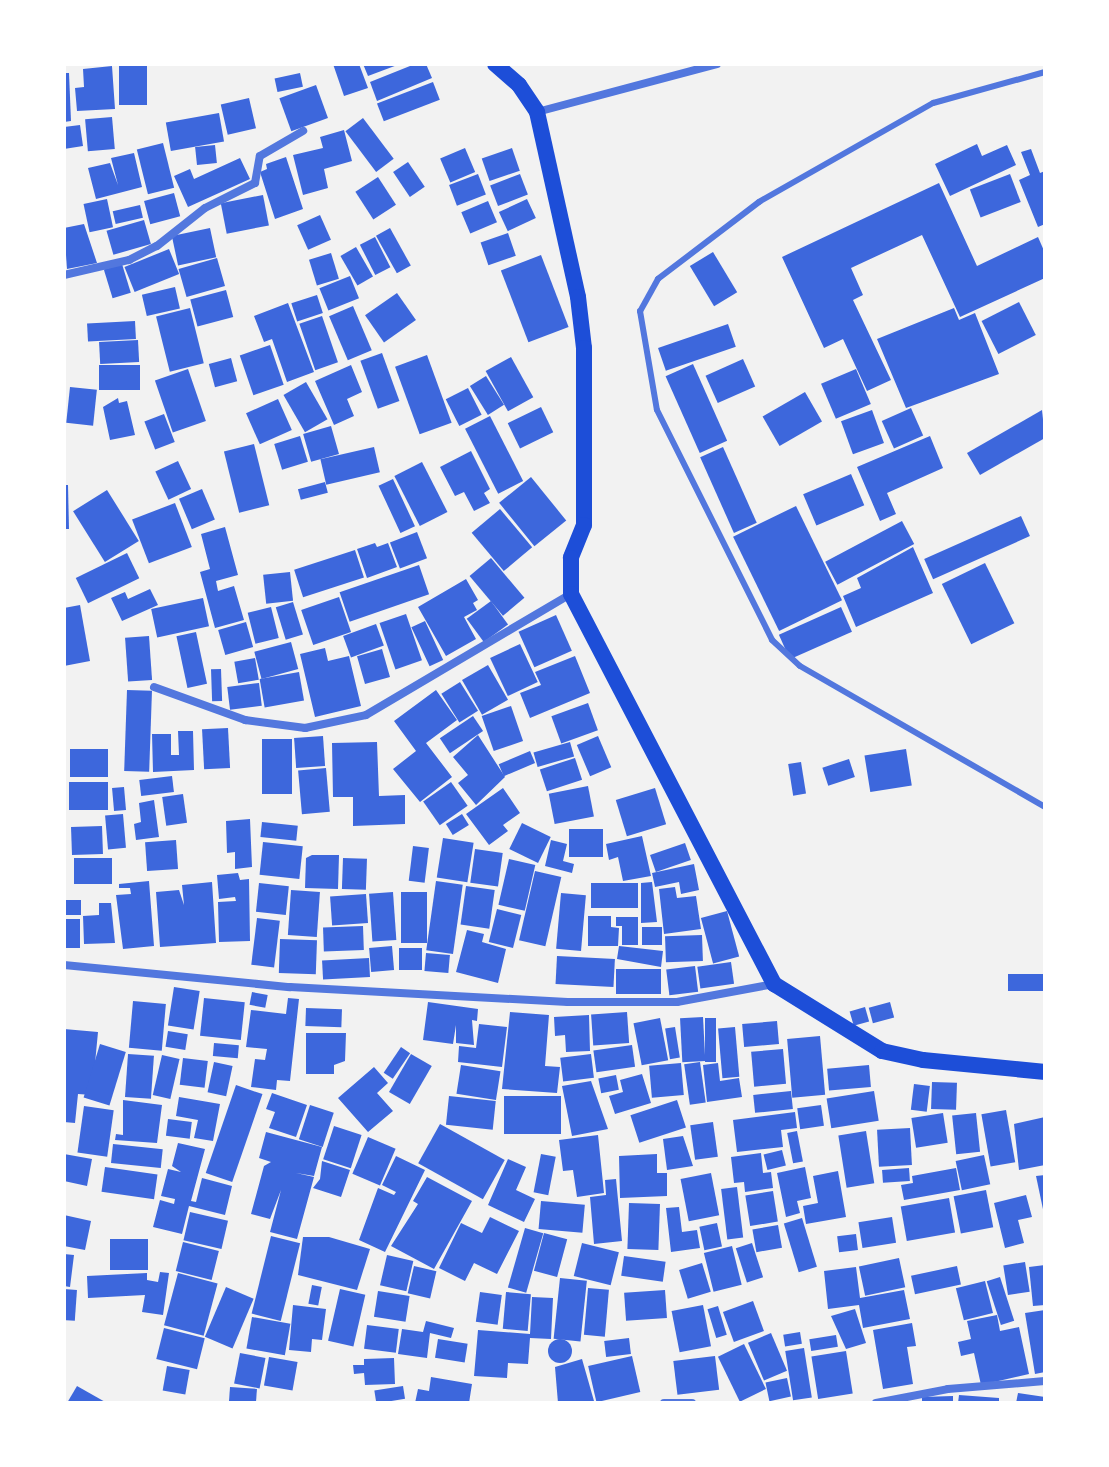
<!DOCTYPE html>
<html>
<head>
<meta charset="utf-8">
<style>
	body { margin:0 }
	#map { position:relative; width:1109px; height:1467px; overflow:hidden; background:#f2f2f2; font-family:"Work Sans",sans-serif }
	div>[style] { position:absolute }
	.building>* { inset:0; background:#3d67dc; transform-origin:0 0 }
	.round { border-radius:50% }
	.service>* { height:6px; margin:-3px; padding:0 3px; transform-origin:3px; border-radius:3px; background:#5277de }
	.minor>* { height:8px; margin:-4px; padding:0 4px; transform-origin:4px; border-radius:4px; background:#5277de }
	.secondary>* { height:16px; margin:-8px; padding:0 8px; transform-origin:8px; border-radius:8px; background:#1d4ed8 }
	span { translate:-50% -50%; white-space:nowrap; text-align:center; line-height:1.15; -webkit-text-stroke:8px #fff; paint-order:stroke }
	.frame { position:absolute; inset:0; border:66px solid #fff; pointer-events:none }
</style>
</head>
<body>
<div id="map">
	<div class="building">
		<div style="left:119px;top:64px;width:28px;height:41px"></div>
		<div style="clip-path:polygon(333px 64px,359px 64px,368px 88px,344px 96px)"></div>
		<div style="clip-path:polygon(363px 64px,400px 64px,368px 76px)"></div>
		<div style="clip-path:polygon(415px 64px,426px 64px,432px 78px,377px 101px,370px 82px)"></div>
		<div style="clip-path:polygon(112px 66px,115px 109px,77px 111px,75px 88px,84px 87px,83px 69px)"></div>
		<div style="clip-path:polygon(64px 73px,69px 73px,71px 121px,64px 122px)"></div>
		<div style="left:300px;top:73px;width:14px;height:26px;rotate:78deg"></div>
		<div style="left:433px;top:82px;width:19px;height:60px;rotate:69deg"></div>
		<div style="left:316px;top:85px;width:35px;height:39px;rotate:70deg"></div>
		<div style="left:249px;top:98px;width:31px;height:29px;rotate:77deg"></div>
		<div style="left:219px;top:113px;width:29px;height:54px;rotate:80deg"></div>
		<div style="left:112px;top:117px;width:32px;height:27px;rotate:85deg"></div>
		<div style="left:363px;top:118px;width:51px;height:22px;rotate:53deg"></div>
		<div style="clip-path:polygon(80px 125px,83px 146px,64px 149px,64px 127px)"></div>
		<div style="clip-path:polygon(344px 130px,352px 161px,324px 169px,328px 188px,303px 195px,293px 155px,323px 148px,320px 137px)"></div>
		<div style="left:163px;top:143px;width:46px;height:27px;rotate:76deg"></div>
		<div style="clip-path:polygon(977px 144px,982px 156px,1007px 145px,1016px 165px,950px 196px,935px 164px)"></div>
		<div style="left:215px;top:145px;width:18px;height:20px;rotate:84deg"></div>
		<div style="left:465px;top:148px;width:26px;height:27px;rotate:67deg"></div>
		<div style="left:512px;top:148px;width:24px;height:32px;rotate:71deg"></div>
		<div style="clip-path:polygon(1031px 149px,1040px 173px,1045px 171px,1045px 224px,1038px 227px,1019px 180px,1030px 175px,1021px 152px)"></div>
		<div style="clip-path:polygon(134px 153px,142px 187px,96px 199px,88px 168px,110px 163px,118px 185px,111px 158px)"></div>
		<div style="clip-path:polygon(286px 157px,303px 209px,275px 219px,260px 172px,267px 169px,266px 164px)"></div>
		<div style="clip-path:polygon(240px 158px,250px 179px,188px 207px,174px 176px,190px 169px,194px 179px)"></div>
		<div style="left:408px;top:162px;width:30px;height:18px;rotate:56deg"></div>
		<div style="left:478px;top:174px;width:22px;height:31px;rotate:69deg"></div>
		<div style="left:520px;top:174px;width:22px;height:32px;rotate:69deg"></div>
		<div style="left:1010px;top:174px;width:30px;height:43px;rotate:69deg"></div>
		<div style="left:378px;top:177px;width:33px;height:27px;rotate:57deg"></div>
		<div style="clip-path:polygon(939px 183px,977px 266px,1038px 237px,1045px 253px,1045px 278px,960px 317px,922px 235px,851px 268px,863px 295px,853px 300px,891px 380px,867px 391px,843px 339px,824px 348px,782px 257px)"></div>
		<div style="left:174px;top:193px;width:24px;height:31px;rotate:75deg"></div>
		<div style="left:263px;top:195px;width:31px;height:43px;rotate:79deg"></div>
		<div style="left:107px;top:199px;width:29px;height:24px;rotate:78deg"></div>
		<div style="left:527px;top:199px;width:21px;height:31px;rotate:65deg"></div>
		<div style="left:488px;top:201px;width:23px;height:29px;rotate:67deg"></div>
		<div style="left:140px;top:205px;width:13px;height:28px;rotate:77deg"></div>
		<div style="left:320px;top:215px;width:27px;height:25px;rotate:66deg"></div>
		<div style="left:144px;top:220px;width:25px;height:39px;rotate:74deg"></div>
		<div style="clip-path:polygon(84px 224px,97px 263px,67px 269px,64px 228px)"></div>
		<div style="left:210px;top:228px;width:30px;height:39px;rotate:78deg"></div>
		<div style="left:390px;top:228px;width:43px;height:16px;rotate:61deg"></div>
		<div style="left:508px;top:233px;width:24px;height:29px;rotate:71deg"></div>
		<div style="left:375px;top:237px;width:34px;height:17px;rotate:63deg"></div>
		<div style="left:356px;top:247px;width:34px;height:18px;rotate:60deg"></div>
		<div style="left:169px;top:249px;width:27px;height:48px;rotate:68deg"></div>
		<div style="left:713px;top:252px;width:47px;height:27px;rotate:59deg"></div>
		<div style="left:331px;top:253px;width:27px;height:23px;rotate:73deg"></div>
		<div style="left:541px;top:255px;width:77px;height:43px;rotate:69deg"></div>
		<div style="left:217px;top:258px;width:29px;height:40px;rotate:74deg"></div>
		<div style="left:122px;top:264px;width:30px;height:19px;rotate:73deg"></div>
		<div style="left:350px;top:276px;width:24px;height:33px;rotate:68deg"></div>
		<div style="left:175px;top:287px;width:22px;height:34px;rotate:77deg"></div>
		<div style="left:226px;top:290px;width:28px;height:37px;rotate:75deg"></div>
		<div style="left:397px;top:293px;width:33px;height:39px;rotate:55deg"></div>
		<div style="left:317px;top:295px;width:19px;height:27px;rotate:72deg"></div>
		<div style="left:1019px;top:302px;width:37px;height:42px;rotate:63deg"></div>
		<div style="clip-path:polygon(288px 303px,314px 372px,287px 382px,272px 339px,264px 342px,254px 316px)"></div>
		<div style="left:353px;top:306px;width:48px;height:26px;rotate:67deg"></div>
		<div style="left:190px;top:308px;width:57px;height:35px;rotate:76deg"></div>
		<div style="clip-path:polygon(954px 308px,959px 320px,975px 313px,999px 374px,906px 408px,877px 339px)"></div>
		<div style="left:322px;top:316px;width:49px;height:24px;rotate:71deg"></div>
		<div style="left:135px;top:321px;width:18px;height:48px;rotate:87deg"></div>
		<div style="left:728px;top:324px;width:24px;height:74px;rotate:71deg"></div>
		<div style="left:138px;top:340px;width:22px;height:39px;rotate:87deg"></div>
		<div style="left:270px;top:345px;width:42px;height:32px;rotate:71deg"></div>
		<div style="left:382px;top:353px;width:51px;height:23px;rotate:70deg"></div>
		<div style="left:427px;top:355px;width:72px;height:34px;rotate:70deg"></div>
		<div style="left:511px;top:357px;width:46px;height:29px;rotate:61deg"></div>
		<div style="left:231px;top:358px;width:24px;height:23px;rotate:75deg"></div>
		<div style="left:743px;top:359px;width:30px;height:41px;rotate:66deg"></div>
		<div style="left:693px;top:364px;width:84px;height:30px;rotate:66deg"></div>
		<div style="left:140px;top:365px;width:25px;height:41px;rotate:90deg"></div>
		<div style="clip-path:polygon(351px 365px,362px 392px,347px 399px,354px 416px,334px 425px,315px 381px)"></div>
		<div style="left:188px;top:369px;width:55px;height:35px;rotate:71deg"></div>
		<div style="left:856px;top:369px;width:38px;height:38px;rotate:67deg"></div>
		<div style="left:486px;top:376px;width:34px;height:19px;rotate:58deg"></div>
		<div style="left:306px;top:382px;width:43px;height:26px;rotate:60deg"></div>
		<div style="left:70px;top:387px;width:27px;height:36px;rotate:6deg"></div>
		<div style="left:468px;top:388px;width:30px;height:25px;rotate:63deg"></div>
		<div style="left:805px;top:392px;width:34px;height:49px;rotate:60deg"></div>
		<div style="clip-path:polygon(118px 398px,119px 403px,127px 401px,135px 435px,110px 440px,103px 407px)"></div>
		<div style="left:278px;top:399px;width:34px;height:35px;rotate:66deg"></div>
		<div style="left:541px;top:407px;width:28px;height:37px;rotate:64deg"></div>
		<div style="left:911px;top:408px;width:30px;height:32px;rotate:66deg"></div>
		<div style="left:872px;top:410px;width:35px;height:33px;rotate:70deg"></div>
		<div style="clip-path:polygon(1042px 410px,1045px 438px,980px 475px,967px 453px)"></div>
		<div style="left:164px;top:414px;width:30px;height:21px;rotate:69deg"></div>
		<div style="left:490px;top:416px;width:73px;height:28px;rotate:63deg"></div>
		<div style="left:331px;top:426px;width:29px;height:29px;rotate:74deg"></div>
		<div style="left:300px;top:436px;width:27px;height:27px;rotate:73deg"></div>
		<div style="clip-path:polygon(930px 436px,943px 468px,887px 493px,896px 514px,880px 521px,857px 467px)"></div>
		<div style="left:254px;top:444px;width:63px;height:31px;rotate:76deg"></div>
		<div style="left:374px;top:447px;width:26px;height:55px;rotate:77deg"></div>
		<div style="left:723px;top:447px;width:83px;height:25px;rotate:66deg"></div>
		<div style="clip-path:polygon(471px 451px,490px 489px,484px 493px,490px 503px,474px 511px,464px 492px,455px 496px,440px 467px)"></div>
		<div style="left:178px;top:461px;width:31px;height:25px;rotate:65deg"></div>
		<div style="left:422px;top:462px;width:56px;height:31px;rotate:63deg"></div>
		<div style="left:851px;top:474px;width:34px;height:52px;rotate:67deg"></div>
		<div style="left:531px;top:477px;width:56px;height:41px;rotate:51deg"></div>
		<div style="left:393px;top:479px;width:52px;height:16px;rotate:65deg"></div>
		<div style="left:325px;top:482px;width:11px;height:28px;rotate:75deg"></div>
		<div style="clip-path:polygon(64px 485px,68px 485px,69px 529px,64px 529px)"></div>
		<div style="left:202px;top:489px;width:33px;height:25px;rotate:67deg"></div>
		<div style="left:107px;top:490px;width:60px;height:40px;rotate:58deg"></div>
		<div style="left:175px;top:503px;width:47px;height:46px;rotate:69deg"></div>
		<div style="left:796px;top:506px;width:105px;height:70px;rotate:64deg"></div>
		<div style="left:500px;top:509px;width:50px;height:37px;rotate:50deg"></div>
		<div style="left:1021px;top:516px;width:22px;height:106px;rotate:66deg"></div>
		<div style="left:902px;top:521px;width:26px;height:87px;rotate:62deg"></div>
		<div style="clip-path:polygon(225px 527px,238px 575px,216px 581px,218px 591px,234px 586px,244px 620px,215px 628px,200px 572px,210px 569px,201px 534px)"></div>
		<div style="left:417px;top:532px;width:28px;height:29px;rotate:69deg"></div>
		<div style="clip-path:polygon(375px 543px,377px 547px,388px 543px,397px 567px,367px 578px,357px 549px)"></div>
		<div style="clip-path:polygon(913px 547px,933px 593px,856px 627px,843px 596px,861px 588px,857px 578px)"></div>
		<div style="left:355px;top:550px;width:29px;height:64px;rotate:72deg"></div>
		<div style="left:127px;top:553px;width:28px;height:57px;rotate:64deg"></div>
		<div style="left:491px;top:558px;width:52px;height:28px;rotate:50deg"></div>
		<div style="left:985px;top:563px;width:67px;height:48px;rotate:64deg"></div>
		<div style="left:419px;top:565px;width:31px;height:84px;rotate:71deg"></div>
		<div style="left:290px;top:572px;width:29px;height:27px;rotate:84deg"></div>
		<div style="clip-path:polygon(466px 579px,478px 600px,473px 603px,477px 610px,464px 617px,476px 639px,446px 656px,418px 607px)"></div>
		<div style="clip-path:polygon(150px 589px,158px 605px,122px 621px,111px 598px,125px 592px,128px 599px)"></div>
		<div style="left:339px;top:597px;width:37px;height:40px;rotate:71deg"></div>
		<div style="left:203px;top:598px;width:29px;height:53px;rotate:78deg"></div>
		<div style="left:491px;top:601px;width:29px;height:30px;rotate:54deg"></div>
		<div style="left:293px;top:602px;width:34px;height:18px;rotate:73deg"></div>
		<div style="clip-path:polygon(80px 605px,90px 661px,64px 666px,64px 608px)"></div>
		<div style="left:271px;top:607px;width:32px;height:24px;rotate:76deg"></div>
		<div style="left:841px;top:607px;width:27px;height:68px;rotate:66deg"></div>
		<div style="left:406px;top:614px;width:49px;height:28px;rotate:71deg"></div>
		<div style="left:556px;top:615px;width:39px;height:41px;rotate:66deg"></div>
		<div style="left:425px;top:621px;width:43px;height:15px;rotate:65deg"></div>
		<div style="left:246px;top:622px;width:26px;height:29px;rotate:74deg"></div>
		<div style="left:376px;top:624px;width:23px;height:35px;rotate:70deg"></div>
		<div style="left:196px;top:632px;width:53px;height:20px;rotate:78deg"></div>
		<div style="left:149px;top:636px;width:44px;height:24px;rotate:86deg"></div>
		<div style="left:291px;top:642px;width:28px;height:38px;rotate:75deg"></div>
		<div style="left:520px;top:644px;width:42px;height:33px;rotate:65deg"></div>
		<div style="clip-path:polygon(325px 648px,328px 661px,349px 656px,361px 706px,315px 717px,300px 654px)"></div>
		<div style="left:382px;top:649px;width:29px;height:26px;rotate:74deg"></div>
		<div style="clip-path:polygon(575px 656px,590px 693px,530px 718px,520px 693px,541px 685px,535px 672px)"></div>
		<div style="left:255px;top:658px;width:22px;height:21px;rotate:80deg"></div>
		<div style="left:488px;top:665px;width:40px;height:30px;rotate:60deg"></div>
		<div style="left:221px;top:669px;width:32px;height:10px;rotate:88deg"></div>
		<div style="left:299px;top:672px;width:29px;height:40px;rotate:80deg"></div>
		<div style="left:460px;top:682px;width:34px;height:22px;rotate:58deg"></div>
		<div style="left:259px;top:683px;width:23px;height:32px;rotate:83deg"></div>
		<div style="left:127px;top:690px;width:25px;height:81px;rotate:2deg"></div>
		<div style="clip-path:polygon(436px 690px,457px 720px,426px 743px,452px 777px,420px 802px,393px 769px,416px 751px,394px 721px)"></div>
		<div style="left:588px;top:703px;width:29px;height:39px;rotate:70deg"></div>
		<div style="left:511px;top:706px;width:37px;height:31px;rotate:71deg"></div>
		<div style="left:473px;top:716px;width:18px;height:40px;rotate:56deg"></div>
		<div style="left:228px;top:728px;width:40px;height:26px;rotate:87deg"></div>
		<div style="clip-path:polygon(178px 731px,193px 731px,194px 770px,153px 772px,152px 734px,171px 734px,171px 755px,179px 755px)"></div>
		<div style="clip-path:polygon(478px 735px,505px 777px,476px 805px,458px 783px,468px 775px,453px 757px)"></div>
		<div style="left:323px;top:736px;width:30px;height:29px;rotate:86deg"></div>
		<div style="left:598px;top:736px;width:34px;height:23px;rotate:67deg"></div>
		<div style="left:262px;top:739px;width:30px;height:55px"></div>
		<div style="clip-path:polygon(377px 742px,379px 796px,405px 795px,405px 824px,353px 826px,353px 797px,333px 797px,332px 743px)"></div>
		<div style="left:570px;top:742px;width:15px;height:38px;rotate:74deg"></div>
		<div style="left:108px;top:749px;width:28px;height:38px;rotate:90deg"></div>
		<div style="left:906px;top:749px;width:37px;height:42px;rotate:81deg"></div>
		<div style="left:530px;top:751px;width:13px;height:34px;rotate:67deg"></div>
		<div style="left:575px;top:758px;width:23px;height:37px;rotate:72deg"></div>
		<div style="left:849px;top:759px;width:19px;height:28px;rotate:72deg"></div>
		<div style="left:801px;top:762px;width:32px;height:13px;rotate:81deg"></div>
		<div style="left:326px;top:768px;width:44px;height:28px;rotate:85deg"></div>
		<div style="left:172px;top:776px;width:16px;height:33px;rotate:83deg"></div>
		<div style="left:108px;top:782px;width:28px;height:39px;rotate:90deg"></div>
		<div style="left:451px;top:782px;width:29px;height:34px;rotate:55deg"></div>
		<div style="left:588px;top:786px;width:31px;height:40px;rotate:79deg"></div>
		<div style="left:124px;top:787px;width:23px;height:12px;rotate:85deg"></div>
		<div style="clip-path:polygon(503px 788px,520px 813px,503px 825px,508px 831px,489px 845px,466px 814px)"></div>
		<div style="left:655px;top:788px;width:38px;height:41px;rotate:73deg"></div>
		<div style="left:183px;top:794px;width:29px;height:21px;rotate:82deg"></div>
		<div style="clip-path:polygon(154px 800px,159px 837px,136px 840px,134px 824px,141px 822px,139px 803px)"></div>
		<div style="left:123px;top:814px;width:34px;height:18px;rotate:85deg"></div>
		<div style="left:462px;top:814px;width:13px;height:19px;rotate:58deg"></div>
		<div style="clip-path:polygon(250px 819px,252px 867px,235px 869px,235px 852px,227px 853px,226px 821px)"></div>
		<div style="left:262px;top:822px;width:36px;height:15px;rotate:6deg"></div>
		<div style="left:522px;top:823px;width:32px;height:29px;rotate:26deg"></div>
		<div style="left:102px;top:826px;width:28px;height:31px;rotate:88deg"></div>
		<div style="left:603px;top:829px;width:28px;height:34px;rotate:90deg"></div>
		<div style="clip-path:polygon(642px 836px,651px 876px,623px 881px,618px 857px,609px 860px,606px 844px)"></div>
		<div style="left:443px;top:838px;width:31px;height:40px;rotate:9deg"></div>
		<div style="left:176px;top:840px;width:29px;height:31px;rotate:86deg"></div>
		<div style="clip-path:polygon(551px 840px,567px 844px,563px 861px,574px 864px,572px 873px,545px 866px)"></div>
		<div style="left:263px;top:842px;width:40px;height:33px;rotate:6deg"></div>
		<div style="left:685px;top:843px;width:18px;height:37px;rotate:71deg"></div>
		<div style="left:413px;top:846px;width:16px;height:35px;rotate:7deg"></div>
		<div style="left:475px;top:849px;width:28px;height:34px;rotate:8deg"></div>
		<div style="clip-path:polygon(312px 855px,339px 855px,338px 889px,305px 888px,306px 858px)"></div>
		<div style="left:112px;top:858px;width:26px;height:38px;rotate:90deg"></div>
		<div style="left:343px;top:858px;width:24px;height:31px;rotate:2deg"></div>
		<div style="left:509px;top:859px;width:27px;height:47px;rotate:13deg"></div>
		<div style="clip-path:polygon(694px 864px,699px 890px,681px 894px,679px 882px,655px 887px,652px 873px)"></div>
		<div style="left:535px;top:871px;width:27px;height:71px;rotate:13deg"></div>
		<div style="clip-path:polygon(238px 873px,240px 880px,249px 879px,250px 941px,219px 942px,218px 902px,236px 901px,235px 897px,219px 899px,217px 875px)"></div>
		<div style="clip-path:polygon(149px 881px,154px 946px,123px 949px,116px 895px,131px 894px,130px 888px,119px 888px,119px 884px)"></div>
		<div style="left:436px;top:881px;width:27px;height:70px;rotate:8deg"></div>
		<div style="clip-path:polygon(212px 882px,216px 943px,160px 947px,156px 892px,179px 890px,184px 905px,182px 885px)"></div>
		<div style="clip-path:polygon(652px 882px,657px 922px,641px 923px,641px 883px)"></div>
		<div style="left:259px;top:883px;width:30px;height:29px;rotate:6deg"></div>
		<div style="left:638px;top:883px;width:25px;height:47px;rotate:90deg"></div>
		<div style="left:466px;top:886px;width:29px;height:39px;rotate:8deg"></div>
		<div style="clip-path:polygon(675px 887px,677px 898px,696px 896px,701px 929px,664px 934px,659px 889px)"></div>
		<div style="left:291px;top:890px;width:29px;height:45px;rotate:4deg"></div>
		<div style="left:393px;top:892px;width:48px;height:24px;rotate:86deg"></div>
		<div style="left:401px;top:892px;width:26px;height:51px"></div>
		<div style="left:561px;top:893px;width:25px;height:56px;rotate:5deg"></div>
		<div style="left:366px;top:894px;width:29px;height:36px;rotate:86deg"></div>
		<div style="left:81px;top:900px;width:15px;height:17px;rotate:90deg"></div>
		<div style="clip-path:polygon(99px 903px,111px 903px,115px 943px,84px 944px,83px 916px,99px 915px)"></div>
		<div style="left:497px;top:909px;width:25px;height:34px;rotate:14deg"></div>
		<div style="left:727px;top:911px;width:47px;height:27px;rotate:75deg"></div>
		<div style="clip-path:polygon(588px 916px,611px 916px,611px 927px,619px 928px,618px 946px,588px 946px)"></div>
		<div style="clip-path:polygon(616px 917px,638px 917px,638px 945px,622px 945px,622px 926px,616px 926px)"></div>
		<div style="left:257px;top:918px;width:23px;height:47px;rotate:7deg"></div>
		<div style="left:64px;top:919px;width:16px;height:29px"></div>
		<div style="left:363px;top:926px;width:24px;height:40px;rotate:88deg"></div>
		<div style="left:642px;top:927px;width:20px;height:18px"></div>
		<div style="clip-path:polygon(467px 930px,484px 934px,482px 942px,506px 949px,498px 983px,456px 972px)"></div>
		<div style="left:702px;top:935px;width:26px;height:37px;rotate:88deg"></div>
		<div style="left:280px;top:939px;width:37px;height:34px;rotate:2deg"></div>
		<div style="left:392px;top:946px;width:24px;height:23px;rotate:85deg"></div>
		<div style="clip-path:polygon(619px 946px,663px 951px,661px 967px,617px 959px)"></div>
		<div style="left:399px;top:948px;width:23px;height:22px"></div>
		<div style="left:426px;top:953px;width:24px;height:18px;rotate:5deg"></div>
		<div style="left:557px;top:956px;width:58px;height:28px;rotate:3deg"></div>
		<div style="left:369px;top:958px;width:19px;height:47px;rotate:87deg"></div>
		<div style="left:731px;top:962px;width:22px;height:34px;rotate:82deg"></div>
		<div style="left:695px;top:966px;width:26px;height:29px;rotate:83deg"></div>
		<div style="left:616px;top:969px;width:45px;height:25px"></div>
		<div style="left:1045px;top:974px;width:17px;height:37px;rotate:90deg"></div>
		<div style="left:174px;top:987px;width:26px;height:39px;rotate:9deg"></div>
		<div style="left:252px;top:992px;width:16px;height:13px;rotate:11deg"></div>
		<div style="left:204px;top:998px;width:41px;height:38px;rotate:6deg"></div>
		<div style="clip-path:polygon(288px 998px,299px 999px,290px 1081px,277px 1080px,276px 1090px,251px 1087px,255px 1059px,265px 1060px,267px 1049px,246px 1047px,251px 1010px,286px 1014px)"></div>
		<div style="left:133px;top:1001px;width:33px;height:47px;rotate:5deg"></div>
		<div style="clip-path:polygon(428px 1002px,478px 1009px,477px 1021px,472px 1020px,474px 1045px,456px 1043px,456px 1025px,453px 1044px,423px 1040px)"></div>
		<div style="left:890px;top:1002px;width:16px;height:22px;rotate:75deg"></div>
		<div style="left:865px;top:1007px;width:15px;height:16px;rotate:74deg"></div>
		<div style="left:306px;top:1008px;width:36px;height:18px;rotate:2deg"></div>
		<div style="clip-path:polygon(510px 1012px,549px 1015px,545px 1066px,560px 1067px,557px 1093px,502px 1089px)"></div>
		<div style="left:627px;top:1012px;width:31px;height:36px;rotate:86deg"></div>
		<div style="clip-path:polygon(589px 1015px,590px 1051px,566px 1052px,565px 1035px,555px 1036px,554px 1017px)"></div>
		<div style="left:703px;top:1017px;width:44px;height:23px;rotate:87deg"></div>
		<div style="left:660px;top:1018px;width:43px;height:27px;rotate:79deg"></div>
		<div style="left:705px;top:1018px;width:11px;height:44px"></div>
		<div style="left:777px;top:1021px;width:23px;height:35px;rotate:85deg"></div>
		<div style="clip-path:polygon(479px 1024px,507px 1027px,502px 1067px,458px 1062px,459px 1046px,476px 1048px)"></div>
		<div style="left:675px;top:1027px;width:31px;height:10px;rotate:81deg"></div>
		<div style="left:735px;top:1027px;width:50px;height:17px;rotate:85deg"></div>
		<div style="clip-path:polygon(64px 1029px,98px 1032px,92px 1095px,78px 1094px,75px 1123px,64px 1122px)"></div>
		<div style="left:168px;top:1031px;width:20px;height:16px;rotate:9deg"></div>
		<div style="clip-path:polygon(306px 1033px,346px 1033px,345px 1061px,334px 1065px,334px 1074px,306px 1074px)"></div>
		<div style="left:820px;top:1036px;width:59px;height:33px;rotate:85deg"></div>
		<div style="left:214px;top:1043px;width:25px;height:13px;rotate:5deg"></div>
		<div style="left:100px;top:1044px;width:27px;height:56px;rotate:17deg"></div>
		<div style="left:632px;top:1045px;width:22px;height:39px;rotate:82deg"></div>
		<div style="left:401px;top:1047px;width:11px;height:31px;rotate:34deg"></div>
		<div style="left:783px;top:1049px;width:35px;height:32px;rotate:85deg"></div>
		<div style="left:128px;top:1054px;width:26px;height:43px;rotate:4deg"></div>
		<div style="left:411px;top:1054px;width:24px;height:44px;rotate:30deg"></div>
		<div style="left:591px;top:1054px;width:24px;height:31px;rotate:83deg"></div>
		<div style="left:162px;top:1055px;width:18px;height:41px;rotate:13deg"></div>
		<div style="left:183px;top:1058px;width:25px;height:27px;rotate:7deg"></div>
		<div style="left:214px;top:1062px;width:19px;height:31px;rotate:12deg"></div>
		<div style="left:700px;top:1062px;width:41px;height:16px;rotate:82deg"></div>
		<div style="left:681px;top:1063px;width:32px;height:32px;rotate:85deg"></div>
		<div style="clip-path:polygon(718px 1063px,720px 1081px,739px 1078px,742px 1097px,707px 1102px,703px 1065px)"></div>
		<div style="left:461px;top:1065px;width:40px;height:29px;rotate:9deg"></div>
		<div style="left:869px;top:1065px;width:22px;height:42px;rotate:85deg"></div>
		<div style="clip-path:polygon(374px 1067px,388px 1083px,377px 1093px,393px 1111px,368px 1132px,338px 1098px)"></div>
		<div style="clip-path:polygon(642px 1074px,651px 1103px,615px 1114px,609px 1096px,623px 1092px,620px 1080px)"></div>
		<div style="left:616px;top:1075px;width:15px;height:18px;rotate:79deg"></div>
		<div style="clip-path:polygon(591px 1081px,608px 1129px,572px 1136px,562px 1086px)"></div>
		<div style="left:932px;top:1082px;width:25px;height:27px;rotate:2deg"></div>
		<div style="left:914px;top:1084px;width:16px;height:26px;rotate:7deg"></div>
		<div style="left:236px;top:1085px;width:28px;height:93px;rotate:19deg"></div>
		<div style="left:791px;top:1091px;width:18px;height:38px;rotate:84deg"></div>
		<div style="left:874px;top:1091px;width:30px;height:48px;rotate:81deg"></div>
		<div style="clip-path:polygon(272px 1093px,307px 1105px,296px 1137px,269px 1128px,275px 1112px,266px 1109px)"></div>
		<div style="left:449px;top:1096px;width:47px;height:29px;rotate:6deg"></div>
		<div style="left:561px;top:1096px;width:38px;height:57px;rotate:90deg"></div>
		<div style="clip-path:polygon(179px 1097px,220px 1104px,213px 1141px,194px 1138px,198px 1120px,176px 1116px)"></div>
		<div style="clip-path:polygon(123px 1100px,162px 1105px,157px 1143px,115px 1140px,116px 1134px,123px 1135px)"></div>
		<div style="left:677px;top:1100px;width:29px;height:49px;rotate:72deg"></div>
		<div style="left:310px;top:1105px;width:25px;height:36px;rotate:18deg"></div>
		<div style="left:821px;top:1105px;width:21px;height:24px;rotate:82deg"></div>
		<div style="left:84px;top:1106px;width:30px;height:47px;rotate:8deg"></div>
		<div style="left:1006px;top:1110px;width:53px;height:25px;rotate:80deg"></div>
		<div style="clip-path:polygon(795px 1112px,797px 1128px,781px 1130px,783px 1147px,737px 1152px,733px 1120px)"></div>
		<div style="left:943px;top:1113px;width:30px;height:32px;rotate:81deg"></div>
		<div style="left:976px;top:1113px;width:39px;height:24px;rotate:84deg"></div>
		<div style="clip-path:polygon(1045px 1117px,1045px 1165px,1019px 1170px,1014px 1124px)"></div>
		<div style="left:168px;top:1119px;width:24px;height:17px;rotate:7deg"></div>
		<div style="left:713px;top:1122px;width:35px;height:23px;rotate:82deg"></div>
		<div style="left:440px;top:1124px;width:74px;height:45px;rotate:29deg"></div>
		<div style="left:334px;top:1126px;width:29px;height:35px;rotate:18deg"></div>
		<div style="left:910px;top:1128px;width:37px;height:33px;rotate:87deg"></div>
		<div style="left:797px;top:1131px;width:31px;height:10px;rotate:79deg"></div>
		<div style="left:866px;top:1131px;width:53px;height:28px;rotate:81deg"></div>
		<div style="clip-path:polygon(266px 1132px,322px 1147px,314px 1176px,296px 1173px,314px 1177px,297px 1239px,270px 1232px,281px 1190px,270px 1219px,251px 1214px,264px 1166px,271px 1162px,259px 1158px)"></div>
		<div style="clip-path:polygon(598px 1135px,604px 1193px,577px 1197px,573px 1170px,563px 1171px,559px 1140px)"></div>
		<div style="clip-path:polygon(683px 1136px,693px 1166px,667px 1170px,663px 1139px)"></div>
		<div style="left:368px;top:1137px;width:30px;height:40px;rotate:23deg"></div>
		<div style="clip-path:polygon(178px 1143px,205px 1149px,191px 1201px,196px 1202px,202px 1178px,232px 1186px,225px 1215px,189px 1206px,182px 1234px,153px 1227px,160px 1200px,174px 1204px,175px 1199px,161px 1196px,168px 1169px,181px 1172px,172px 1166px)"></div>
		<div style="left:113px;top:1144px;width:50px;height:19px;rotate:6deg"></div>
		<div style="left:782px;top:1150px;width:16px;height:19px;rotate:76deg"></div>
		<div style="clip-path:polygon(761px 1153px,763px 1173px,771px 1172px,773px 1188px,745px 1192px,744px 1182px,734px 1183px,731px 1157px)"></div>
		<div style="clip-path:polygon(64px 1154px,92px 1159px,87px 1186px,64px 1181px)"></div>
		<div style="left:541px;top:1154px;width:15px;height:39px;rotate:11deg"></div>
		<div style="clip-path:polygon(657px 1154px,657px 1173px,667px 1173px,667px 1196px,620px 1198px,619px 1156px)"></div>
		<div style="left:984px;top:1155px;width:30px;height:29px;rotate:78deg"></div>
		<div style="clip-path:polygon(396px 1156px,425px 1170px,385px 1252px,359px 1240px,378px 1188px,394px 1195px,396px 1192px,382px 1185px)"></div>
		<div style="clip-path:polygon(508px 1159px,526px 1167px,516px 1190px,535px 1199px,524px 1222px,488px 1205px)"></div>
		<div style="clip-path:polygon(322px 1161px,350px 1170px,341px 1197px,313px 1188px,320px 1179px)"></div>
		<div style="left:105px;top:1167px;width:53px;height:25px;rotate:8deg"></div>
		<div style="clip-path:polygon(805px 1167px,811px 1198px,797px 1201px,800px 1213px,786px 1217px,777px 1173px)"></div>
		<div style="left:909px;top:1168px;width:13px;height:27px;rotate:86deg"></div>
		<div style="clip-path:polygon(956px 1168px,960px 1190px,904px 1200px,901px 1185px,913px 1183px,912px 1176px)"></div>
		<div style="clip-path:polygon(838px 1171px,846px 1217px,806px 1224px,803px 1206px,818px 1203px,813px 1176px)"></div>
		<div style="left:711px;top:1173px;width:43px;height:31px;rotate:79deg"></div>
		<div style="clip-path:polygon(1045px 1175px,1045px 1214px,1044px 1214px,1036px 1176px)"></div>
		<div style="clip-path:polygon(427px 1177px,472px 1201px,434px 1269px,391px 1246px,418px 1204px,413px 1201px)"></div>
		<div style="clip-path:polygon(616px 1179px,622px 1241px,594px 1244px,590px 1197px,606px 1195px,605px 1180px)"></div>
		<div style="left:737px;top:1187px;width:51px;height:16px;rotate:83deg"></div>
		<div style="left:986px;top:1190px;width:38px;height:33px;rotate:79deg"></div>
		<div style="left:773px;top:1191px;width:31px;height:28px;rotate:81deg"></div>
		<div style="clip-path:polygon(1026px 1195px,1032px 1217px,1018px 1220px,1024px 1243px,1005px 1248px,994px 1203px)"></div>
		<div style="left:949px;top:1198px;width:35px;height:49px;rotate:80deg"></div>
		<div style="left:541px;top:1201px;width:44px;height:28px;rotate:5deg"></div>
		<div style="left:629px;top:1203px;width:31px;height:46px;rotate:2deg"></div>
		<div style="clip-path:polygon(679px 1207px,682px 1232px,697px 1230px,700px 1248px,671px 1252px,666px 1208px)"></div>
		<div style="left:190px;top:1212px;width:39px;height:29px;rotate:13deg"></div>
		<div style="clip-path:polygon(64px 1215px,91px 1221px,85px 1250px,64px 1246px)"></div>
		<div style="clip-path:polygon(490px 1217px,519px 1231px,497px 1274px,474px 1263px,465px 1281px,439px 1268px,461px 1223px,482px 1233px)"></div>
		<div style="left:892px;top:1217px;width:26px;height:34px;rotate:81deg"></div>
		<div style="left:802px;top:1218px;width:51px;height:19px;rotate:73deg"></div>
		<div style="left:717px;top:1223px;width:24px;height:18px;rotate:78deg"></div>
		<div style="left:778px;top:1225px;width:23px;height:26px;rotate:80deg"></div>
		<div style="left:525px;top:1228px;width:19px;height:62px;rotate:16deg"></div>
		<div style="left:544px;top:1233px;width:24px;height:39px;rotate:15deg"></div>
		<div style="left:856px;top:1234px;width:16px;height:19px;rotate:83deg"></div>
		<div style="left:271px;top:1236px;width:30px;height:80px;rotate:14deg"></div>
		<div style="clip-path:polygon(303px 1237px,329px 1237px,370px 1249px,357px 1290px,298px 1275px)"></div>
		<div style="left:148px;top:1239px;width:31px;height:38px;rotate:90deg"></div>
		<div style="left:183px;top:1242px;width:37px;height:30px;rotate:14deg"></div>
		<div style="left:582px;top:1243px;width:38px;height:34px;rotate:14deg"></div>
		<div style="left:752px;top:1243px;width:36px;height:17px;rotate:72deg"></div>
		<div style="left:732px;top:1246px;width:40px;height:29px;rotate:76deg"></div>
		<div style="clip-path:polygon(64px 1254px,74px 1255px,70px 1287px,64px 1286px)"></div>
		<div style="left:387px;top:1255px;width:27px;height:31px;rotate:13deg"></div>
		<div style="left:624px;top:1256px;width:42px;height:20px;rotate:8deg"></div>
		<div style="left:899px;top:1258px;width:30px;height:41px;rotate:78deg"></div>
		<div style="left:1025px;top:1262px;width:30px;height:22px;rotate:81deg"></div>
		<div style="left:702px;top:1263px;width:30px;height:24px;rotate:73deg"></div>
		<div style="clip-path:polygon(1045px 1265px,1045px 1305px,1033px 1306px,1029px 1267px)"></div>
		<div style="left:414px;top:1266px;width:23px;height:28px;rotate:13deg"></div>
		<div style="left:957px;top:1266px;width:19px;height:47px;rotate:78deg"></div>
		<div style="clip-path:polygon(856px 1267px,860px 1298px,904px 1290px,910px 1319px,863px 1328px,859px 1305px,828px 1309px,824px 1271px)"></div>
		<div style="clip-path:polygon(160px 1272px,169px 1273px,163px 1315px,142px 1312px,145px 1295px,88px 1298px,87px 1276px,147px 1273px,147px 1280px,158px 1282px)"></div>
		<div style="left:178px;top:1273px;width:41px;height:54px;rotate:15deg"></div>
		<div style="left:1000px;top:1277px;width:46px;height:14px;rotate:72deg"></div>
		<div style="left:560px;top:1278px;width:27px;height:61px;rotate:6deg"></div>
		<div style="left:985px;top:1281px;width:33px;height:30px;rotate:76deg"></div>
		<div style="left:312px;top:1285px;width:10px;height:19px;rotate:11deg"></div>
		<div style="left:226px;top:1287px;width:30px;height:54px;rotate:23deg"></div>
		<div style="left:588px;top:1288px;width:21px;height:47px;rotate:5deg"></div>
		<div style="left:64px;top:1289px;width:13px;height:31px;rotate:4deg"></div>
		<div style="left:340px;top:1289px;width:26px;height:53px;rotate:13deg"></div>
		<div style="left:665px;top:1290px;width:28px;height:41px;rotate:86deg"></div>
		<div style="left:378px;top:1291px;width:32px;height:26px;rotate:9deg"></div>
		<div style="left:480px;top:1292px;width:22px;height:30px;rotate:8deg"></div>
		<div style="left:506px;top:1292px;width:25px;height:37px;rotate:5deg"></div>
		<div style="clip-path:polygon(532px 1297px,553px 1298px,551px 1339px,530px 1338px,528px 1364px,508px 1363px,507px 1378px,474px 1376px,478px 1330px,530px 1334px)"></div>
		<div style="left:753px;top:1301px;width:32px;height:32px;rotate:70deg"></div>
		<div style="clip-path:polygon(293px 1305px,326px 1309px,322px 1340px,312px 1339px,311px 1352px,289px 1350px)"></div>
		<div style="left:703px;top:1305px;width:42px;height:32px;rotate:79deg"></div>
		<div style="left:718px;top:1306px;width:30px;height:11px;rotate:73deg"></div>
		<div style="clip-path:polygon(855px 1309px,866px 1343px,846px 1349px,831px 1316px)"></div>
		<div style="clip-path:polygon(1045px 1310px,1045px 1372px,1035px 1374px,1025px 1313px)"></div>
		<div style="clip-path:polygon(997px 1315px,1000px 1331px,1019px 1327px,1029px 1374px,981px 1385px,974px 1353px,961px 1356px,958px 1342px,971px 1339px,967px 1321px)"></div>
		<div style="left:252px;top:1317px;width:39px;height:32px;rotate:10deg"></div>
		<div style="clip-path:polygon(426px 1321px,454px 1328px,451px 1338px,430px 1333px,427px 1358px,398px 1354px,402px 1329px,423px 1332px)"></div>
		<div style="clip-path:polygon(912px 1323px,916px 1346px,907px 1347px,913px 1384px,883px 1389px,873px 1330px)"></div>
		<div style="left:367px;top:1325px;width:32px;height:24px;rotate:7deg"></div>
		<div style="left:164px;top:1328px;width:42px;height:32px;rotate:14deg"></div>
		<div style="left:800px;top:1332px;width:12px;height:17px;rotate:81deg"></div>
		<div style="left:771px;top:1333px;width:41px;height:25px;rotate:67deg"></div>
		<div style="left:836px;top:1335px;width:12px;height:27px;rotate:81deg"></div>
		<div style="left:629px;top:1338px;width:16px;height:25px;rotate:83deg"></div>
		<div class="round" style="left:548px;top:1339px;width:24px;height:24px"></div>
		<div style="left:438px;top:1339px;width:30px;height:19px;rotate:9deg"></div>
		<div style="left:744px;top:1344px;width:50px;height:29px;rotate:64deg"></div>
		<div style="left:804px;top:1348px;width:50px;height:19px;rotate:81deg"></div>
		<div style="left:846px;top:1351px;width:43px;height:35px;rotate:81deg"></div>
		<div style="left:240px;top:1353px;width:26px;height:31px;rotate:11deg"></div>
		<div style="left:632px;top:1356px;width:37px;height:45px;rotate:77deg"></div>
		<div style="left:715px;top:1356px;width:34px;height:42px;rotate:83deg"></div>
		<div style="left:269px;top:1357px;width:29px;height:29px;rotate:10deg"></div>
		<div style="clip-path:polygon(394px 1358px,395px 1384px,365px 1385px,364px 1373px,354px 1374px,353px 1365px,364px 1365px,364px 1359px)"></div>
		<div style="clip-path:polygon(582px 1359px,594px 1401px,558px 1403px,555px 1367px)"></div>
		<div style="left:167px;top:1366px;width:23px;height:25px;rotate:10deg"></div>
		<div style="clip-path:polygon(431px 1377px,472px 1384px,469px 1403px,415px 1403px,418px 1389px,429px 1391px)"></div>
		<div style="left:787px;top:1378px;width:19px;height:22px;rotate:78deg"></div>
		<div style="clip-path:polygon(77px 1386px,107px 1403px,67px 1403px)"></div>
		<div style="left:403px;top:1386px;width:13px;height:29px;rotate:81deg"></div>
		<div style="left:230px;top:1387px;width:27px;height:16px;rotate:4deg"></div>
		<div style="clip-path:polygon(1018px 1393px,1045px 1397px,1045px 1403px,1016px 1403px)"></div>
		<div style="clip-path:polygon(959px 1395px,999px 1398px,999px 1403px,958px 1403px)"></div>
		<div style="clip-path:polygon(953px 1396px,953px 1403px,922px 1403px,922px 1397px)"></div>
	</div>
	<div class="service">
		<div style="left:1045px;top:72px;width:116px;rotate:164.5deg"></div>
		<div style="left:933px;top:103px;width:200px;rotate:150.4deg"></div>
		<div style="left:759px;top:202px;width:127px;rotate:142.7deg"></div>
		<div style="left:658px;top:279px;width:37px;rotate:119deg"></div>
		<div style="left:640px;top:311px;width:100px;rotate:80.3deg"></div>
		<div style="left:657px;top:410px;width:257px;rotate:63.4deg"></div>
		<div style="left:772px;top:640px;width:38px;rotate:43deg"></div>
		<div style="left:800px;top:666px;width:283px;rotate:29.9deg"></div>
	</div>
	<div class="minor">
		<div style="left:537px;top:112px;width:186px;rotate:-14.9deg"></div>
		<div style="left:64px;top:275px;width:67px;rotate:-13deg"></div>
		<div style="left:129px;top:260px;width:31px;rotate:-27deg"></div>
		<div style="left:157px;top:246px;width:61px;rotate:-38.4deg"></div>
		<div style="left:205px;top:208px;width:56px;rotate:-26.6deg"></div>
		<div style="left:255px;top:183px;width:27px;rotate:-80deg"></div>
		<div style="left:260px;top:156px;width:50px;rotate:-30.2deg"></div>
		<div style="left:154px;top:687px;width:97px;rotate:19.9deg"></div>
		<div style="left:245px;top:720px;width:61px;rotate:7.6deg"></div>
		<div style="left:305px;top:728px;width:62px;rotate:-12deg"></div>
		<div style="left:366px;top:715px;width:238px;rotate:-30.6deg"></div>
		<div style="left:64px;top:965px;width:227px;rotate:5.6deg"></div>
		<div style="left:290px;top:987px;width:278px;rotate:3.1deg"></div>
		<div style="left:568px;top:1002px;width:109px"></div>
		<div style="left:677px;top:1002px;width:99px;rotate:-10.5deg"></div>
		<div style="left:664px;top:1403px;width:28px"></div>
		<div style="left:876px;top:1403px;width:73px;rotate:-11deg"></div>
		<div style="left:948px;top:1389px;width:97px;rotate:-4.7deg"></div>
	</div>
	<div class="secondary">
		<div style="left:495px;top:64px;width:32px;rotate:41deg"></div>
		<div style="left:519px;top:85px;width:32px;rotate:56deg"></div>
		<div style="left:537px;top:112px;width:189px;rotate:77.5deg"></div>
		<div style="left:578px;top:297px;width:51px;rotate:83.3deg"></div>
		<div style="left:584px;top:348px;width:177px;rotate:90deg"></div>
		<div style="left:584px;top:525px;width:35px;rotate:112deg"></div>
		<div style="left:571px;top:558px;width:36px;rotate:90deg"></div>
		<div style="left:571px;top:594px;width:440px;rotate:62.5deg"></div>
		<div style="left:774px;top:984px;width:127px;rotate:31.8deg"></div>
		<div style="left:882px;top:1051px;width:42px;rotate:12.4deg"></div>
		<div style="left:923px;top:1060px;width:123px;rotate:5.6deg"></div>
	</div>
	<div class="frame"></div>
</div>
</body>
</html>
